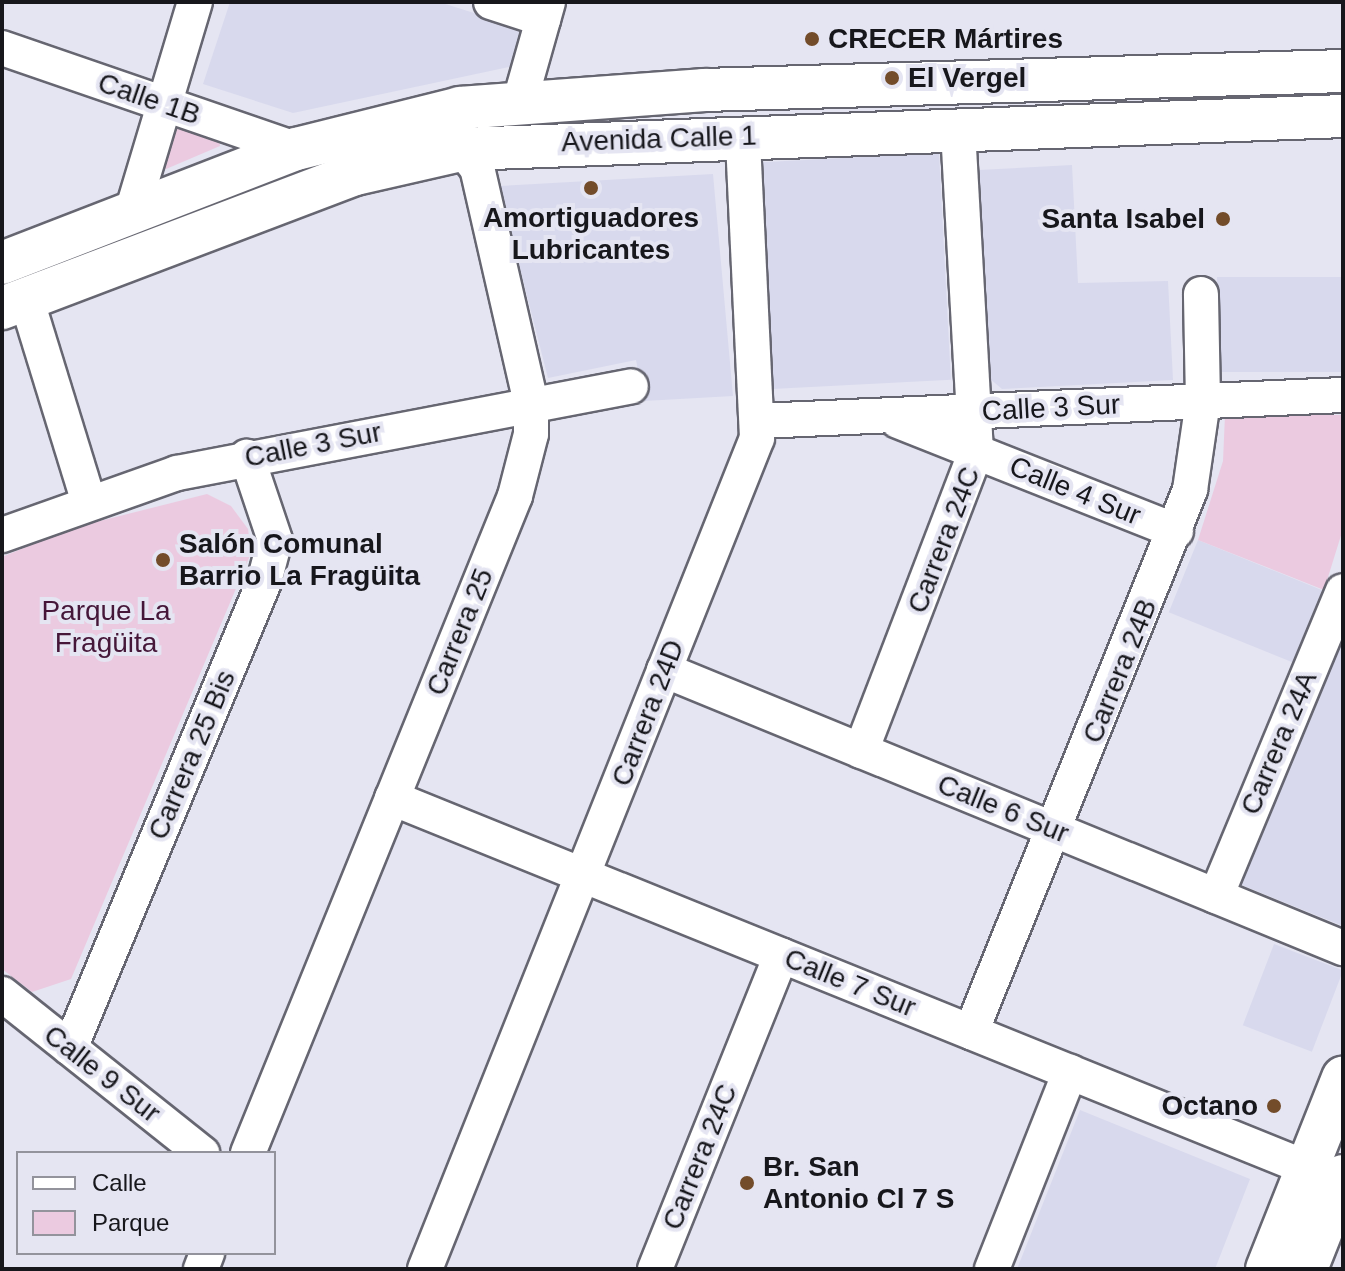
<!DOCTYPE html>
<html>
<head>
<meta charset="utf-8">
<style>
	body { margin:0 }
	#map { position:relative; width:1345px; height:1271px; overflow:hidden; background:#e5e5f2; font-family:Arial,sans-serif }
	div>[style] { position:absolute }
	.built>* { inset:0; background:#d8d9ed; transform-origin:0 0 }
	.green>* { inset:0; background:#ebcae0 }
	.roads { filter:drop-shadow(2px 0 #666671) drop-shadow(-2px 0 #666671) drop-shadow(0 2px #666671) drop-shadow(0 -2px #666671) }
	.minor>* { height:34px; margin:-17px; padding:0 17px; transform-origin:17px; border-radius:17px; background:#fff }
	.major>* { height:42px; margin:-21px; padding:0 21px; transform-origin:21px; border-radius:21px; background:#fff }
	.dots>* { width:22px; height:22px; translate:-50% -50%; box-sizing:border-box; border:4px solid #e5e5f2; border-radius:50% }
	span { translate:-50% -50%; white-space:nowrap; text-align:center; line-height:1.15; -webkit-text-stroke:8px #e5e5f2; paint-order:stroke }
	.poi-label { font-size:28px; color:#17171c; font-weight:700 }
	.left { translate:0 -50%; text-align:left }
	.right { translate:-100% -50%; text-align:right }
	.street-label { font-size:28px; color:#17171c }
	.park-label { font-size:28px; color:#451739 }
	.frame { position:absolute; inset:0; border:4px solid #17171c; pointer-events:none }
	.legend { position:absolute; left:16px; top:1151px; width:260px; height:104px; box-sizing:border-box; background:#e5e5f2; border:2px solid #93939c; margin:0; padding:10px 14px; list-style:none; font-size:24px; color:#17171c }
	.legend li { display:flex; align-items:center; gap:16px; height:40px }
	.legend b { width:40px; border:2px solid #93939c }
</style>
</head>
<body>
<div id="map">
	<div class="built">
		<div style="clip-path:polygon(230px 2px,439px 2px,525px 29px,513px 66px,293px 113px,203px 84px)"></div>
		<div style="left:939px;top:153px;width:227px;height:179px;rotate:87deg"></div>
		<div style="clip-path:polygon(1072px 165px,1078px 283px,1168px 281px,1173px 380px,1002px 389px,989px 378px,979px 170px)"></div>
		<div style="clip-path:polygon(713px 174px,733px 396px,644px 401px,636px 360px,548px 378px,499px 186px)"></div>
		<div style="left:1343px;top:277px;width:95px;height:126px;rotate:90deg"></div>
		<div style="left:1198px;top:540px;width:136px;height:78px;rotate:22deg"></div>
		<div style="clip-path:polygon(1343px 615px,1343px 926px,1234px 882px)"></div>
		<div style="left:1274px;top:944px;width:74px;height:87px;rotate:21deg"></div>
		<div style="clip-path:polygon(1080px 1110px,1250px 1179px,1215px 1269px,1017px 1269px)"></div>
	</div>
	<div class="green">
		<div style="clip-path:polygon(168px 123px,219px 140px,220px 146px,159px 172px)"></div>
		<div style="clip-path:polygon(1225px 415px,1343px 415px,1343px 529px,1324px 590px,1198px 540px,1223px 461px)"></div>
		<div style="clip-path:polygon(207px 494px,231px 506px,248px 529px,251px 553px,71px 979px,32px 992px,2px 969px,2px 557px,72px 528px)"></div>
	</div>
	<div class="roads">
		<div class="minor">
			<div style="left:491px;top:2px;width:55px;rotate:18.1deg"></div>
			<div style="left:2px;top:48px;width:311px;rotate:19deg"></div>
			<div style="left:520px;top:101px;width:103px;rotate:-74.2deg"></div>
			<div style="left:132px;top:212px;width:219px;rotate:-73.3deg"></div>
			<div style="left:26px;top:298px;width:210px;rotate:72.9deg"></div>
			<div style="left:759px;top:421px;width:585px;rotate:-2.55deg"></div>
			<div style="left:898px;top:421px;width:299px;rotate:21.6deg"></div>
			<div style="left:2px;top:535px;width:186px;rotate:-19.5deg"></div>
			<div style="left:177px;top:473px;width:462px;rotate:-10.8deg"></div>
			<div style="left:664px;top:670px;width:734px;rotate:22.27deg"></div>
			<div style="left:861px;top:751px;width:320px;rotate:-69deg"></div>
			<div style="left:976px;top:452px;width:324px;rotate:-93.2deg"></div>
			<div style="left:392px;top:798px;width:987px;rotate:22.02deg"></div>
			<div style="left:1216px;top:896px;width:330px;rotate:-67.4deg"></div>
			<div style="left:2px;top:994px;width:256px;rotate:38.5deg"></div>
			<div style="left:971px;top:1032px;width:585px;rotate:-68deg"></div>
			<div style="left:1190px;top:490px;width:90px;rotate:-81.7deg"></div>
			<div style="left:1203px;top:401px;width:107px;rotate:-91.1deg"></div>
			<div style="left:70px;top:1048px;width:505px;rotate:-67.4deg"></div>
			<div style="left:264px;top:582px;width:43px;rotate:-75.3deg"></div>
			<div style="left:275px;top:540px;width:88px;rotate:-108.6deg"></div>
			<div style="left:248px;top:1153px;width:709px;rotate:-67.88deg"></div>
			<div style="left:515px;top:496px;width:64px;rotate:-75.5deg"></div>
			<div style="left:531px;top:434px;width:31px;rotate:-90deg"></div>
			<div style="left:531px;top:403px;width:241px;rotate:-102.9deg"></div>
			<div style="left:477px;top:168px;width:41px;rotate:-129.1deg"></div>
			<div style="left:201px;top:1269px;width:17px;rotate:-69deg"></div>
			<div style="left:425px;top:1269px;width:895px;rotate:-68.22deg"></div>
			<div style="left:757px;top:438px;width:302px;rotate:-92.7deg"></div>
			<div style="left:655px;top:1269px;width:338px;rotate:-68.1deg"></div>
			<div style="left:992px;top:1269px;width:212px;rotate:-68.4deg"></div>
		</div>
		<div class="major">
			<div style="left:2px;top:263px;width:315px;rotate:-21.2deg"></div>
			<div style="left:296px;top:149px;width:169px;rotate:-14deg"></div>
			<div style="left:460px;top:108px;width:245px;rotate:-4.2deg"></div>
			<div style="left:704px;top:90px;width:639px;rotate:-1.7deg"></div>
			<div style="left:2px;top:308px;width:378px;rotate:-20.8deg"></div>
			<div style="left:355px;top:174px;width:113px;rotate:-12.8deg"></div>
			<div style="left:465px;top:149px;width:879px;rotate:-2.15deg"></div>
			<div style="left:1267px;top:1269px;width:206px;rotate:-68.3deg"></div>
			<div style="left:1306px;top:1269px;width:100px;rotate:-68.3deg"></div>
		</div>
	</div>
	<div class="dots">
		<div style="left:812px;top:39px;background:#734c2a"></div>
		<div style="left:892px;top:78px;background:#734c2a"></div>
		<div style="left:591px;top:188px;background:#734c2a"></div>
		<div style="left:1223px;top:219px;background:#734c2a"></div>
		<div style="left:163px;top:560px;background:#734c2a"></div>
		<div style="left:1274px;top:1106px;background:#734c2a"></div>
		<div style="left:747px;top:1183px;background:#734c2a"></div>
	</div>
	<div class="poi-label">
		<span class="left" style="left:828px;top:39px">CRECER Mártires</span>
		<span class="left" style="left:908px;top:78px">El Vergel</span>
		<span style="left:591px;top:234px">Amortiguadores<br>Lubricantes</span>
		<span class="right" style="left:1205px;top:219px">Santa Isabel</span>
		<span class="left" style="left:179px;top:560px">Salón Comunal<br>Barrio La Fragüita</span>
		<span class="right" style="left:1258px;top:1106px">Octano</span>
		<span class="left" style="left:763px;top:1183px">Br. San<br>Antonio Cl 7 S</span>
	</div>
	<div class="street-label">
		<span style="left:149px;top:99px;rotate:19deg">Calle 1B</span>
		<span style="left:659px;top:139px;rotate:-2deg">Avenida Calle 1</span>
		<span style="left:1051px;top:408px;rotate:-3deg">Calle 3 Sur</span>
		<span style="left:313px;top:445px;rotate:-11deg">Calle 3 Sur</span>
		<span style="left:1075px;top:491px;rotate:22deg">Calle 4 Sur</span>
		<span style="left:944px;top:540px;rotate:-69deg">Carrera 24C</span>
		<span style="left:460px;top:632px;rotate:-68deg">Carrera 25</span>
		<span style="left:1120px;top:671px;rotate:-68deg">Carrera 24B</span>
		<span style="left:648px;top:713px;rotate:-69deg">Carrera 24D</span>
		<span style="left:1279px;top:743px;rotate:-67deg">Carrera 24A</span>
		<span style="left:192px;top:755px;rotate:-67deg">Carrera 25 Bis</span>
		<span style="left:1003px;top:809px;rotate:22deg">Calle 6 Sur</span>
		<span style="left:850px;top:983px;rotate:22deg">Calle 7 Sur</span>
		<span style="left:102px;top:1074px;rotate:38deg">Calle 9 Sur</span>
		<span style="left:700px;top:1157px;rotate:-68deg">Carrera 24C</span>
	</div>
	<div class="park-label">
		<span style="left:106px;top:627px">Parque La<br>Fragüita</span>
	</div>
	<div class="frame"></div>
	<ul class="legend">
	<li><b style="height:10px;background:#fff"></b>Calle</li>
	<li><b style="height:22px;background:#ebcae0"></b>Parque</li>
	</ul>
</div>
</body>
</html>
